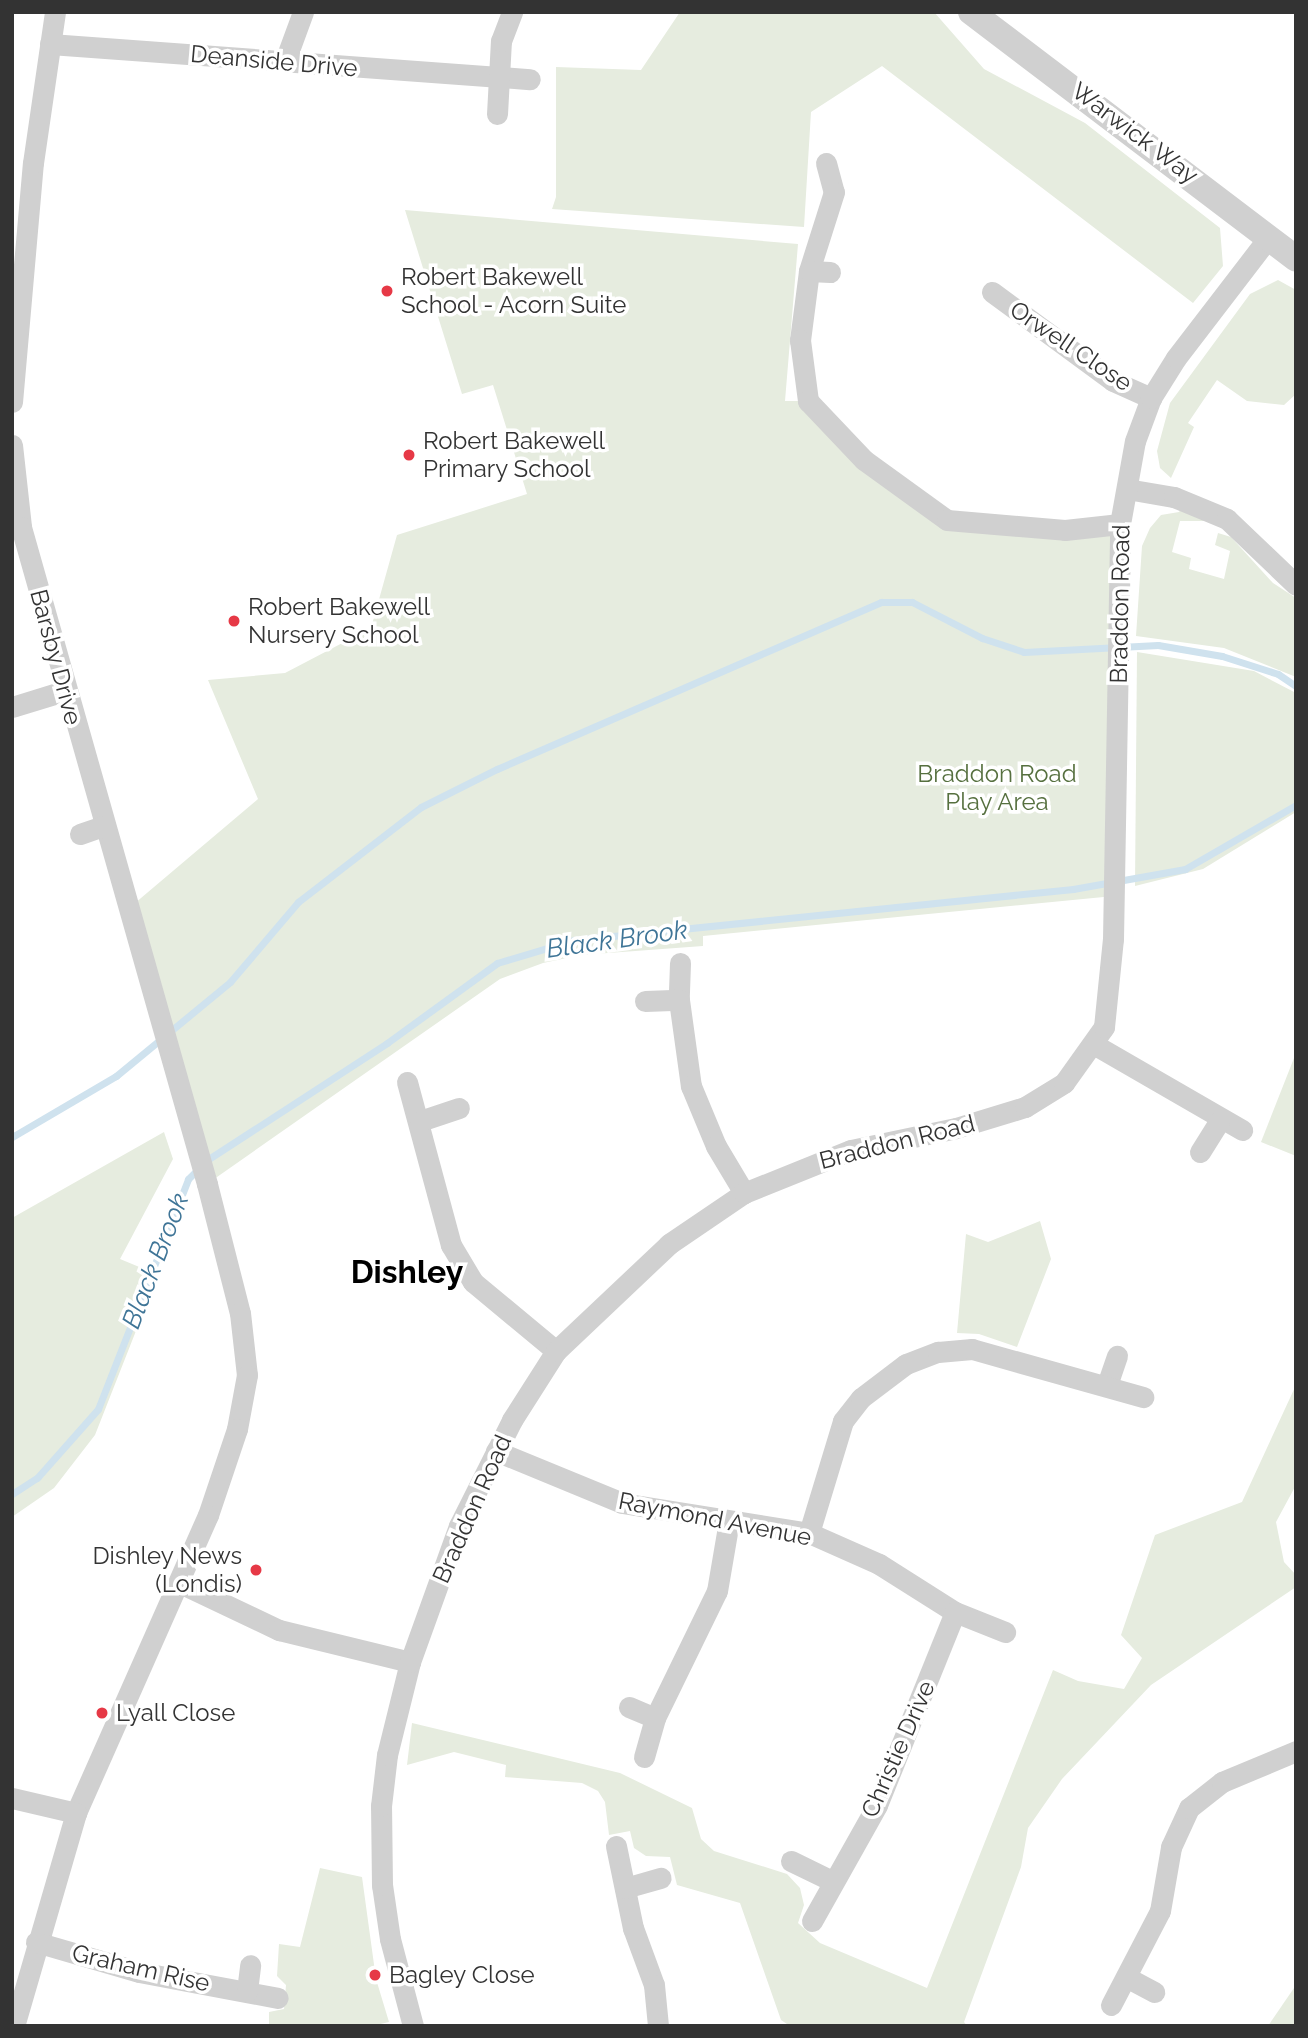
<!DOCTYPE html>
<html>
<head>
<meta charset="utf-8">
<style>
	body { margin:0 }
	#map { position:relative; width:1308px; height:2038px; overflow:hidden; background:#fff; font-family:Raleway,sans-serif }
	div>[style] { position:absolute }
	.green>* { inset:0; background:#e6ecdf }
	.stream>* { height:7px; margin:-3.5px; padding:0 3.5px; transform-origin:3.5px; border-radius:3.5px; background:#cfe2ee }
	.minor>* { height:21px; margin:-10.5px; padding:0 10.5px; transform-origin:10.5px; border-radius:10.5px; background:#d0d0d0 }
	.tertiary>* { height:26px; margin:-13px; padding:0 13px; transform-origin:13px; border-radius:13px; background:#d0d0d0 }
	.dots>* { width:19px; height:19px; translate:-50% -50%; box-sizing:border-box; border:4px solid #fff; border-radius:50% }
	span { translate:-50% -50%; white-space:nowrap; text-align:center; line-height:1.15; -webkit-text-stroke:7px #fff; paint-order:stroke }
	.street-label { font-size:24px; color:#333 }
	.poi-label { font-size:24px; color:#333 }
	.left { translate:0 -50%; text-align:left }
	.right { translate:-100% -50%; text-align:right }
	.park-label { font-size:24px; color:#56703f }
	.water-label { font-size:26px; color:#3f7597; font-style:italic }
	.district-label { font-size:32px; color:#000; font-weight:700 }
	.frame { position:absolute; inset:0; border:14px solid #333; pointer-events:none }
</style>
</head>
<body>
<div id="map">
	<div class="green">
		<div style="clip-path:polygon(680px 12px,934px 12px,984px 69px,1085px 123px,1220px 228px,1223px 266px,1193px 303px,882px 66px,811px 112px,804px 227px,552px 209px,556px 197px,556px 67px,641px 70px)"></div>
		<div style="clip-path:polygon(405px 210px,798px 244px,785px 401px,808px 401px,947px 520px,1120px 524px,1114px 896px,703px 936px,703px 946px,581px 955px,543px 963px,500px 979px,207px 1184px,128px 909px,258px 799px,208px 680px,285px 673px,371px 628px,397px 535px,527px 494px,493px 385px,462px 394px)"></div>
		<div style="clip-path:polygon(1278px 280px,1296px 290px,1296px 394px,1284px 405px,1247px 401px,1217px 380px,1188px 423px,1194px 427px,1171px 478px,1160px 468px,1157px 451px,1170px 403px,1250px 294px)"></div>
		<div style="clip-path:polygon(1183px 506px,1206px 521px,1180px 521px,1172px 552px,1191px 558px,1189px 569px,1224px 579px,1230px 551px,1215px 545px,1218px 533px,1231px 537px,1273px 583px,1296px 598px,1296px 677px,1224px 648px,1136px 636px,1142px 546px,1150px 528px,1161px 515px,1179px 512px)"></div>
		<div style="clip-path:polygon(1137px 652px,1254px 671px,1296px 693px,1296px 812px,1203px 869px,1135px 886px)"></div>
		<div style="clip-path:polygon(1296px 1053px,1296px 1156px,1261px 1142px)"></div>
		<div style="clip-path:polygon(164px 1132px,173px 1159px,120px 1259px,149px 1271px,156px 1280px,95px 1435px,54px 1488px,12px 1517px,12px 1218px)"></div>
		<div style="clip-path:polygon(1040px 1221px,1051px 1259px,1017px 1347px,979px 1334px,957px 1333px,966px 1234px,988px 1242px)"></div>
		<div style="clip-path:polygon(1296px 1385px,1296px 1485px,1276px 1522px,1284px 1562px,1296px 1575px,1296px 1587px,1151px 1685px,1062px 1779px,1028px 1828px,1021px 1867px,964px 2022px,967px 2026px,790px 2026px,781px 2020px,740px 1903px,677px 1885px,670px 1857px,646px 1856px,634px 1848px,630px 1831px,609px 1835px,605px 1802px,598px 1791px,582px 1783px,505px 1777px,506px 1765px,454px 1752px,407px 1765px,412px 1723px,620px 1773px,692px 1808px,701px 1839px,714px 1851px,787px 1874px,800px 1888px,804px 1905px,798px 1923px,820px 1943px,927px 1988px,1053px 1670px,1078px 1681px,1124px 1689px,1142px 1658px,1121px 1635px,1155px 1535px,1242px 1502px)"></div>
		<div style="clip-path:polygon(320px 1868px,362px 1877px,376px 1979px,389px 2022px,372px 2026px,269px 2026px,269px 2012px,284px 2009px,286px 1985px,277px 1976px,279px 1944px,300px 1947px)"></div>
		<div style="clip-path:polygon(1294px 1988px,1296px 2026px,1268px 2026px)"></div>
	</div>
	<div class="stream">
		<div style="left:12px;top:1137px;width:121px;rotate:-30.4deg"></div>
		<div style="left:116px;top:1076px;width:148px;rotate:-39.5deg"></div>
		<div style="left:230px;top:982px;width:105px;rotate:-49.6deg"></div>
		<div style="left:298px;top:902px;width:155px;rotate:-37.7deg"></div>
		<div style="left:421px;top:807px;width:85px;rotate:-26.6deg"></div>
		<div style="left:497px;top:769px;width:419px;rotate:-23.5deg"></div>
		<div style="left:881px;top:602px;width:31px"></div>
		<div style="left:912px;top:602px;width:79px;rotate:27.2deg"></div>
		<div style="left:982px;top:638px;width:44px;rotate:18.4deg"></div>
		<div style="left:1024px;top:652px;width:134px;rotate:-3deg"></div>
		<div style="left:1158px;top:645px;width:65px;rotate:9.8deg"></div>
		<div style="left:1222px;top:656px;width:59px;rotate:17.8deg"></div>
		<div style="left:1278px;top:674px;width:22px;rotate:34deg"></div>
		<div style="left:12px;top:1494px;width:30px;rotate:-33deg"></div>
		<div style="left:37px;top:1478px;width:92px;rotate:-48.5deg"></div>
		<div style="left:98px;top:1409px;width:247px;rotate:-68.6deg"></div>
		<div style="left:188px;top:1179px;width:27px;rotate:-45deg"></div>
		<div style="left:207px;top:1160px;width:215px;rotate:-33deg"></div>
		<div style="left:387px;top:1043px;width:136px;rotate:-36deg"></div>
		<div style="left:497px;top:963px;width:80px;rotate:-16.6deg"></div>
		<div style="left:574px;top:940px;width:502px;rotate:-5.84deg"></div>
		<div style="left:1073px;top:889px;width:114px;rotate:-10.1deg"></div>
		<div style="left:1185px;top:869px;width:128px;rotate:-30deg"></div>
	</div>
	<div class="minor">
		<div style="left:50px;top:44px;width:481px;rotate:4.2deg"></div>
		<div style="left:285px;top:61px;width:52px;rotate:-69.8deg"></div>
		<div style="left:497px;top:114px;width:73px;rotate:-86.9deg"></div>
		<div style="left:501px;top:41px;width:31px;rotate:-69deg"></div>
		<div style="left:826px;top:163px;width:30px;rotate:75deg"></div>
		<div style="left:834px;top:192px;width:83px;rotate:107.6deg"></div>
		<div style="left:809px;top:271px;width:70px;rotate:97.4deg"></div>
		<div style="left:800px;top:340px;width:62px;rotate:82.5deg"></div>
		<div style="left:808px;top:401px;width:81px;rotate:46.5deg"></div>
		<div style="left:864px;top:460px;width:102px;rotate:35.9deg"></div>
		<div style="left:947px;top:520px;width:118px;rotate:4.8deg"></div>
		<div style="left:1065px;top:530px;width:55px;rotate:-6.2deg"></div>
		<div style="left:809px;top:271px;width:21px;rotate:3deg"></div>
		<div style="left:992px;top:292px;width:150px;rotate:36.3deg"></div>
		<div style="left:1113px;top:381px;width:42px;rotate:24.1deg"></div>
		<div style="left:12px;top:402px;width:240px;rotate:-85deg"></div>
		<div style="left:33px;top:163px;width:153px;rotate:-81.7deg"></div>
		<div style="left:12px;top:445px;width:82px;rotate:83.7deg"></div>
		<div style="left:21px;top:527px;width:683px;rotate:74.19deg"></div>
		<div style="left:207px;top:1184px;width:133px;rotate:75.7deg"></div>
		<div style="left:240px;top:1313px;width:62px;rotate:83.6deg"></div>
		<div style="left:247px;top:1375px;width:55px;rotate:100.5deg"></div>
		<div style="left:237px;top:1429px;width:91px;rotate:108.6deg"></div>
		<div style="left:208px;top:1515px;width:326px;rotate:113.9deg"></div>
		<div style="left:76px;top:1813px;width:222px;rotate:106.2deg"></div>
		<div style="left:1127px;top:489px;width:48px;rotate:9.7deg"></div>
		<div style="left:1174px;top:497px;width:57px;rotate:22.5deg"></div>
		<div style="left:1227px;top:519px;width:95px;rotate:43.7deg"></div>
		<div style="left:12px;top:707px;width:54px;rotate:-17.1deg"></div>
		<div style="left:80px;top:834px;width:24px;rotate:-19deg"></div>
		<div style="left:680px;top:963px;width:37px;rotate:92deg"></div>
		<div style="left:679px;top:1000px;width:87px;rotate:82.1deg"></div>
		<div style="left:691px;top:1086px;width:65px;rotate:67.4deg"></div>
		<div style="left:716px;top:1146px;width:55px;rotate:59.2deg"></div>
		<div style="left:645px;top:1001px;width:34px;rotate:-2deg"></div>
		<div style="left:1095px;top:1045px;width:170px;rotate:30deg"></div>
		<div style="left:407px;top:1082px;width:169px;rotate:74.9deg"></div>
		<div style="left:451px;top:1245px;width:43px;rotate:59.3deg"></div>
		<div style="left:473px;top:1282px;width:108px;rotate:39.7deg"></div>
		<div style="left:420px;top:1121px;width:41px;rotate:-18.4deg"></div>
		<div style="left:1200px;top:1152px;width:36px;rotate:-58deg"></div>
		<div style="left:1107px;top:1385px;width:31px;rotate:-71deg"></div>
		<div style="left:496px;top:1451px;width:136px;rotate:22.4deg"></div>
		<div style="left:622px;top:1503px;width:189px;rotate:9.1deg"></div>
		<div style="left:809px;top:1533px;width:77px;rotate:23.9deg"></div>
		<div style="left:879px;top:1564px;width:90px;rotate:32.3deg"></div>
		<div style="left:955px;top:1612px;width:54px;rotate:21.8deg"></div>
		<div style="left:809px;top:1533px;width:117px;rotate:-73.1deg"></div>
		<div style="left:843px;top:1421px;width:29px;rotate:-52deg"></div>
		<div style="left:861px;top:1398px;width:56px;rotate:-37.1deg"></div>
		<div style="left:906px;top:1364px;width:34px;rotate:-21deg"></div>
		<div style="left:938px;top:1352px;width:34px;rotate:-5deg"></div>
		<div style="left:972px;top:1349px;width:178px;rotate:15.7deg"></div>
		<div style="left:180px;top:1583px;width:110px;rotate:25.4deg"></div>
		<div style="left:279px;top:1630px;width:135px;rotate:13.7deg"></div>
		<div style="left:629px;top:1707px;width:28px;rotate:23deg"></div>
		<div style="left:644px;top:1757px;width:41px;rotate:-74.2deg"></div>
		<div style="left:655px;top:1718px;width:141px;rotate:-64deg"></div>
		<div style="left:717px;top:1591px;width:71px;rotate:-80.3deg"></div>
		<div style="left:12px;top:1798px;width:66px;rotate:13.2deg"></div>
		<div style="left:616px;top:1846px;width:84px;rotate:78.3deg"></div>
		<div style="left:633px;top:1928px;width:61px;rotate:69.8deg"></div>
		<div style="left:654px;top:1985px;width:41px;rotate:84.4deg"></div>
		<div style="left:791px;top:1861px;width:46px;rotate:26deg"></div>
		<div style="left:625px;top:1888px;width:37px;rotate:-16deg"></div>
		<div style="left:812px;top:1921px;width:133px;rotate:-60.7deg"></div>
		<div style="left:877px;top:1805px;width:208px;rotate:-68deg"></div>
		<div style="left:36px;top:1942px;width:107px;rotate:16.2deg"></div>
		<div style="left:139px;top:1972px;width:141px;rotate:10.6deg"></div>
		<div style="left:1126px;top:1977px;width:32px;rotate:28deg"></div>
		<div style="left:247px;top:1991px;width:26px;rotate:-83deg"></div>
		<div style="left:1111px;top:2005px;width:106px;rotate:-62.5deg"></div>
		<div style="left:1160px;top:1911px;width:65px;rotate:-80.2deg"></div>
		<div style="left:1171px;top:1847px;width:43px;rotate:-65.2deg"></div>
		<div style="left:1189px;top:1808px;width:42px;rotate:-38.2deg"></div>
		<div style="left:1222px;top:1782px;width:80px;rotate:-22.7deg"></div>
		<div style="left:413px;top:2026px;width:90px;rotate:-104.8deg"></div>
		<div style="left:390px;top:1939px;width:55px;rotate:-98.4deg"></div>
		<div style="left:382px;top:1885px;width:79px;rotate:-90.7deg"></div>
		<div style="left:381px;top:1806px;width:51px;rotate:-83.3deg"></div>
		<div style="left:387px;top:1755px;width:96px;rotate:-76.1deg"></div>
		<div style="left:410px;top:1662px;width:145px;rotate:-70.2deg"></div>
		<div style="left:459px;top:1526px;width:119px;rotate:-63.4deg"></div>
		<div style="left:512px;top:1420px;width:82px;rotate:-57.5deg"></div>
		<div style="left:556px;top:1351px;width:156px;rotate:-43.4deg"></div>
		<div style="left:669px;top:1244px;width:91px;rotate:-34.2deg"></div>
		<div style="left:744px;top:1193px;width:115px;rotate:-21.9deg"></div>
		<div style="left:851px;top:1150px;width:107px;rotate:-11.8deg"></div>
		<div style="left:956px;top:1128px;width:72px;rotate:-16.9deg"></div>
		<div style="left:1025px;top:1107px;width:46px;rotate:-31.6deg"></div>
		<div style="left:1064px;top:1083px;width:69px;rotate:-54.5deg"></div>
		<div style="left:1104px;top:1027px;width:88px;rotate:-84.2deg"></div>
		<div style="left:1113px;top:939px;width:415px;rotate:-89deg"></div>
		<div style="left:1120px;top:524px;width:84px;rotate:-79.8deg"></div>
		<div style="left:1135px;top:441px;width:46px;rotate:-69.6deg"></div>
		<div style="left:1151px;top:398px;width:47px;rotate:-58deg"></div>
		<div style="left:1176px;top:358px;width:153px;rotate:-52.5deg"></div>
	</div>
	<div class="tertiary">
		<div style="left:971px;top:12px;width:408px;rotate:37.2deg"></div>
	</div>
	<div class="dots">
		<div style="left:387px;top:291px;background:#e63946"></div>
		<div style="left:409px;top:455px;background:#e63946"></div>
		<div style="left:234px;top:621px;background:#e63946"></div>
		<div style="left:256px;top:1570px;background:#e63946"></div>
		<div style="left:102px;top:1713px;background:#e63946"></div>
		<div style="left:375px;top:1975px;background:#e63946"></div>
	</div>
	<div class="street-label">
		<span style="left:274px;top:61px;rotate:5deg">Deanside Drive</span>
		<span style="left:1135px;top:133px;rotate:37deg">Warwick Way</span>
		<span style="left:1071px;top:346px;rotate:34deg">Orwell Close</span>
		<span style="left:1120px;top:604px;rotate:-89deg">Braddon Road</span>
		<span style="left:56px;top:657px;rotate:75deg">Barsby Drive</span>
		<span style="left:897px;top:1142px;rotate:-14deg">Braddon Road</span>
		<span style="left:472px;top:1509px;rotate:-66deg">Braddon Road</span>
		<span style="left:715px;top:1519px;rotate:11deg">Raymond Avenue</span>
		<span style="left:898px;top:1749px;rotate:-66deg">Christie Drive</span>
		<span style="left:141px;top:1968px;rotate:13deg">Graham Rise</span>
	</div>
	<div class="poi-label">
		<span class="left" style="left:401px;top:291px">Robert Bakewell<br>School - Acorn Suite</span>
		<span class="left" style="left:423px;top:455px">Robert Bakewell<br>Primary School</span>
		<span class="left" style="left:248px;top:621px">Robert Bakewell<br>Nursery School</span>
		<span class="right" style="left:242px;top:1570px">Dishley News<br>(Londis)</span>
		<span class="left" style="left:116px;top:1713px">Lyall Close</span>
		<span class="left" style="left:389px;top:1975px">Bagley Close</span>
	</div>
	<div class="park-label">
		<span style="left:997px;top:788px">Braddon Road<br>Play Area</span>
	</div>
	<div class="water-label">
		<span style="left:617px;top:940px;rotate:-8deg">Black Brook</span>
		<span style="left:156px;top:1261px;rotate:-69deg">Black Brook</span>
	</div>
	<div class="district-label">
		<span style="left:407px;top:1272px">Dishley</span>
	</div>
	<div class="frame"></div>
</div>
</body>
</html>
